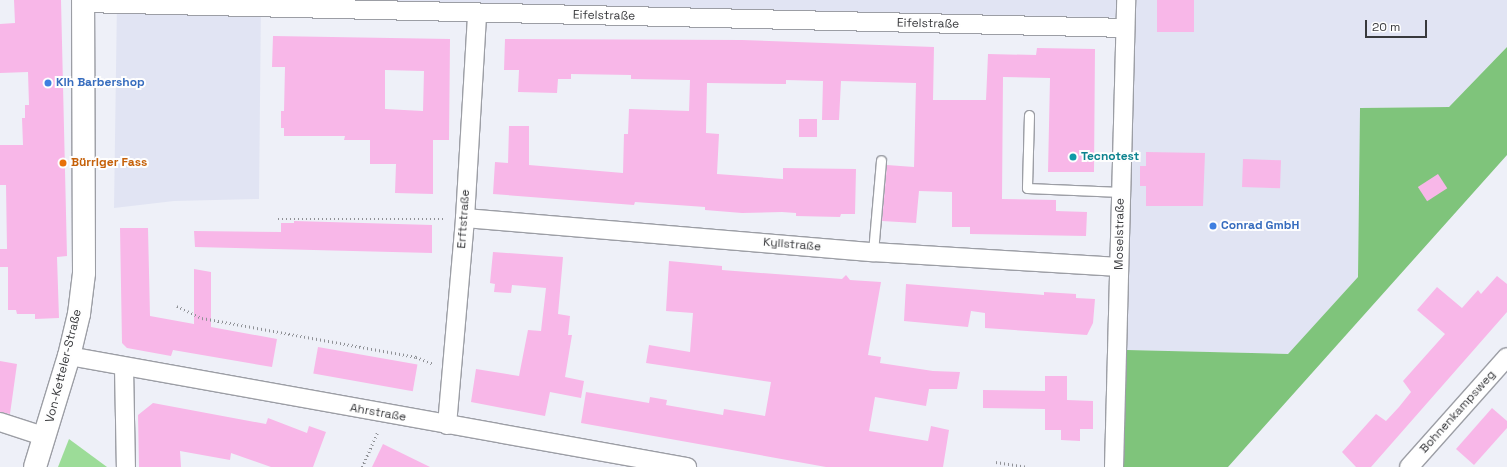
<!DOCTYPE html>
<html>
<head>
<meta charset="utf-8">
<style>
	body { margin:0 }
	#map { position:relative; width:1507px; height:467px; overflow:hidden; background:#eef0f8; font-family:"Space Grotesk",sans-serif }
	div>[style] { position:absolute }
	.built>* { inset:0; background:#e1e4f3 }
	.green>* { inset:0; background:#9cdc98 }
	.forest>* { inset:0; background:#7fc47b }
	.building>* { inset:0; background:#f8b7e8; transform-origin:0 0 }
	.path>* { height:2.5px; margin-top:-1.25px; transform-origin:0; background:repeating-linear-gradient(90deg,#909297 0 1px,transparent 0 4px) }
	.roads { filter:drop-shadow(1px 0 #9c9ea5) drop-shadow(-1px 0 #9c9ea5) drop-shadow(0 1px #9c9ea5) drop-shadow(0 -1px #9c9ea5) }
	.service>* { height:9px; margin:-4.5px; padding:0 4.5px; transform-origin:4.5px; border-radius:4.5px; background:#fff }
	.minor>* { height:18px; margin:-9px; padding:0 9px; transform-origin:9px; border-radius:9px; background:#fff }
	.tertiary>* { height:22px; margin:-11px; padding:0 11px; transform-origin:11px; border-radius:11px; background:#fff }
	.dots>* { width:11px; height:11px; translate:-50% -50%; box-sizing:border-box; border:2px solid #fefefe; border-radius:50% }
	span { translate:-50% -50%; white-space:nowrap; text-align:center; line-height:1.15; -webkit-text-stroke:4px #fefefe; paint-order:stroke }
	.street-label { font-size:12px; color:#38393c }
	.shop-label { font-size:12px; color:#366cbe; font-weight:700 }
	.left { translate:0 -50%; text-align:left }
	.culture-label { font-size:12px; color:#0d838f; font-weight:700 }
	.food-label { font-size:12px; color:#c56008; font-weight:700 }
	.scale { position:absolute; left:1365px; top:20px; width:62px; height:18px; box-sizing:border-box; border:2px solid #38393c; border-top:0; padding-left:5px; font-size:12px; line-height:14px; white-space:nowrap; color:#38393c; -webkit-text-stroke:3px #fefefe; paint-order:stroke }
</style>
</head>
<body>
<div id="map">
	<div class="built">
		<div style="clip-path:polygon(117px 0,261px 0,259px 199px,174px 201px,114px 208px)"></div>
		<div style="clip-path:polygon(265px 0,1507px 0,1507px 47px,1449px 107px,1360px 108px,1358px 277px,1288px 354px,1127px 350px,1135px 18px)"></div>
	</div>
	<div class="green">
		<div style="clip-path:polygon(69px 439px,107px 467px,58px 467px)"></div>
	</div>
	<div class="forest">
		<div style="clip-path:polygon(1507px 47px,1507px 155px,1228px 467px,1120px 467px,1127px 350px,1288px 354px,1358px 277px,1360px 108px,1449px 107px)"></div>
	</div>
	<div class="building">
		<div style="clip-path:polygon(14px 0,61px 0,67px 256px,57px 257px,59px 318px,35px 319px,35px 314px,17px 314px,16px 310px,8px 310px,8px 267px,0 267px,0 249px,7px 249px,6px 185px,0 185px,0 145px,23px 145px,22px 118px,25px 118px,25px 105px,29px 105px,28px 72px,0 73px,0 24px,15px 23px)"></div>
		<div style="left:1157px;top:0;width:37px;height:32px"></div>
		<div style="clip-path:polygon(evenodd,273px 36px,450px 39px,449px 140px,433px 140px,433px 194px,395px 193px,396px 164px,370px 164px,370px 140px,344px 140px,345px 136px,284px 136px,284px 128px,281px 128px,281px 111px,284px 111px,285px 67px,272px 67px,273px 36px,385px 70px,424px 71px,423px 111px,385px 109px,385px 70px)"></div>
		<div style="clip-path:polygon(505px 39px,742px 40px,934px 47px,933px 100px,986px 100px,988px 54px,1036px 55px,1037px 48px,1095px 49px,1094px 172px,1048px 172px,1050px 78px,1003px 77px,1002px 199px,1056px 200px,1056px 211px,1087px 212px,1086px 236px,970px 234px,970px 227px,952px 227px,952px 192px,919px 191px,916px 223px,882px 221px,887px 165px,914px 167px,916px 83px,841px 81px,839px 120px,822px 120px,823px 81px,786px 80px,786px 84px,707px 83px,706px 133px,719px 134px,717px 174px,783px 179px,783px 168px,856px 169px,855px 214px,841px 214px,840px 217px,796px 216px,796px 213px,782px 212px,742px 213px,705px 210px,705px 207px,635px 202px,634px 205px,493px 194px,495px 162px,508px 163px,509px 126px,529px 126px,529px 165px,623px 173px,624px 134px,628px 134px,629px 109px,689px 111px,690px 80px,631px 79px,631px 75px,571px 74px,571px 79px,558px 79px,557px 93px,518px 92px,519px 70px,504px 70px)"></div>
		<div style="left:799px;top:119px;width:18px;height:18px"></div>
		<div style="clip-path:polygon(1146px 152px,1205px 153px,1203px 206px,1146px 206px,1146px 186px,1140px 186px,1140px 166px,1146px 166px)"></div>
		<div style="left:1243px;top:159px;width:38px;height:28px;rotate:2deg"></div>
		<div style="left:1438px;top:174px;width:17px;height:24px;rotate:57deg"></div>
		<div style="clip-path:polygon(294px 221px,432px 225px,432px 253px,195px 247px,194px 231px,281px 232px,281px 223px,294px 223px)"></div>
		<div style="clip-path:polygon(120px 228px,148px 228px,150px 316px,194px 324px,194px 269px,211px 272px,211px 327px,277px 339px,272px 367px,173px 350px,171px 356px,127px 348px,122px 343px)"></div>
		<div style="clip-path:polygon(493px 252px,563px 257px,558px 314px,570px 316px,568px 335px,572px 335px,565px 377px,584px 381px,581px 398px,550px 392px,545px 416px,471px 402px,476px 369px,519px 376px,528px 330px,541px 331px,546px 288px,512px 285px,511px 293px,494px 292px,495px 284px,490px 283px)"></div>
		<div style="clip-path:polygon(669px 261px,722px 266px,722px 270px,816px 277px,842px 279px,846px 275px,850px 280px,881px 282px,868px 355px,881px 357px,880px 363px,933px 371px,960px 372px,957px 389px,929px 389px,926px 406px,875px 397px,869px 431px,928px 441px,931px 426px,949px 430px,943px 467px,826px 467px,581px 423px,586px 392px,649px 403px,650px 397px,667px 400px,666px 405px,723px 415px,724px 409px,765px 416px,771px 382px,646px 363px,649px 345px,690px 352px,693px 313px,666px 311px)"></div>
		<div style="clip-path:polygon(1497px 276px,1507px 284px,1507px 312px,1371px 467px,1356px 467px,1342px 452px,1376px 414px,1386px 421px,1399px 407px,1411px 392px,1403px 381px,1445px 334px,1417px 310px,1437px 287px,1462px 308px,1478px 290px,1481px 294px)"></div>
		<div style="clip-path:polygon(906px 284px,1044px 295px,1044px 292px,1076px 294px,1076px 298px,1095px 299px,1093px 323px,1087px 335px,985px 328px,985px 313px,971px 311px,968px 327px,904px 321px)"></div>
		<div style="left:318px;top:347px;width:101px;height:27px;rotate:10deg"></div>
		<div style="clip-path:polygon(0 361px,17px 364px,10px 414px,0 412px)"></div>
		<div style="clip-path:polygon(1045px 376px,1067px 376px,1067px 400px,1093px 401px,1093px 429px,1080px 429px,1080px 441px,1061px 440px,1061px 430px,1045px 430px,1045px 409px,983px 408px,983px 390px,1045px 391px)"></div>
		<div style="clip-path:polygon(153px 403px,266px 424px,268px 418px,307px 433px,309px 426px,326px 432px,313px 467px,271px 467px,231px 453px,230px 460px,180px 451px,181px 467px,139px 467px,138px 415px)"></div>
		<div style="clip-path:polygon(1492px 408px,1507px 421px,1507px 428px,1474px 465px,1456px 449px)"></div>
		<div style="clip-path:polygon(383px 444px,430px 467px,372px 467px)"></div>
	</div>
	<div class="path">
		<div style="left:278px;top:219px;width:168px"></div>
		<div style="left:177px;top:306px;width:28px;rotate:26deg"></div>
		<div style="left:202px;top:318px;width:218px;rotate:10.3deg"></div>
		<div style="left:416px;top:357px;width:18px;rotate:22deg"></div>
		<div style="left:996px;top:462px;width:31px;rotate:9deg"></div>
		<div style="left:362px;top:467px;width:39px;rotate:-66deg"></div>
	</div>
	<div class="roads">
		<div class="service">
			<div style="left:1029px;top:115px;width:73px;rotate:91.6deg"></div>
			<div style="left:1027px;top:188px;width:94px;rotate:2.4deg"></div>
			<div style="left:873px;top:252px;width:92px;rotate:-85deg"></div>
		</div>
		<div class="minor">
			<div style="left:83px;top:3px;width:1042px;rotate:1.37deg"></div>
			<div style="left:465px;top:218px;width:409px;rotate:4.8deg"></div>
			<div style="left:873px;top:252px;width:246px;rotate:3.5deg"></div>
			<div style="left:69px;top:356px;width:628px;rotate:10.18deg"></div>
			<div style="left:124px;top:367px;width:100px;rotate:88.9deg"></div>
			<div style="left:0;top:422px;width:48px;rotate:18.1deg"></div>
			<div style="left:447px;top:425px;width:208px;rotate:-85deg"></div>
			<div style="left:465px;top:218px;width:205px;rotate:-86.6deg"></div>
			<div style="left:1114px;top:467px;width:467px;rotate:-88.5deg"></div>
			<div style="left:1409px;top:467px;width:147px;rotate:-48.3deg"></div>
		</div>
		<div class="tertiary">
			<div style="left:35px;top:467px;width:116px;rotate:-73deg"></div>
			<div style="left:69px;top:356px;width:43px;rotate:-76.6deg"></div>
			<div style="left:79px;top:314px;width:41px;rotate:-83deg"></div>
			<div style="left:84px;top:273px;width:273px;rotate:-90.2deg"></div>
		</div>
	</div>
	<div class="dots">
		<div style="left:48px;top:83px;background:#3f7fe0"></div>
		<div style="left:1073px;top:157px;background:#0f9aa8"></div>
		<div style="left:63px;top:163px;background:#e8710a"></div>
		<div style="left:1213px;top:226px;background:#3f7fe0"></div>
	</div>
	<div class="street-label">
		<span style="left:604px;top:16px;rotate:1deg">Eifelstraße</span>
		<span style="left:928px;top:24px;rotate:1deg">Eifelstraße</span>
		<span style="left:464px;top:219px;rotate:-86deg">Erftstraße</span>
		<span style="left:1120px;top:234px;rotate:-89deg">Moselstraße</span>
		<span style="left:792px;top:245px;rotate:5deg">Kyllstraße</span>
		<span style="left:64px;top:366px;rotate:-76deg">Von-Ketteler-Straße</span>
		<span style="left:1458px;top:412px;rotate:-48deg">Bohnenkampsweg</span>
		<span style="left:378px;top:413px;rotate:10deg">Ahrstraße</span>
	</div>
	<div class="shop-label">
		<span class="left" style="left:56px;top:83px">Kih Barbershop</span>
		<span class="left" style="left:1221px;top:226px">Conrad GmbH</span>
	</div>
	<div class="culture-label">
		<span class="left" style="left:1081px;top:157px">Tecnotest</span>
	</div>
	<div class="food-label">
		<span class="left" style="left:71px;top:163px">Bürriger Fass</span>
	</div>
	<div class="scale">20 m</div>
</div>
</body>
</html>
